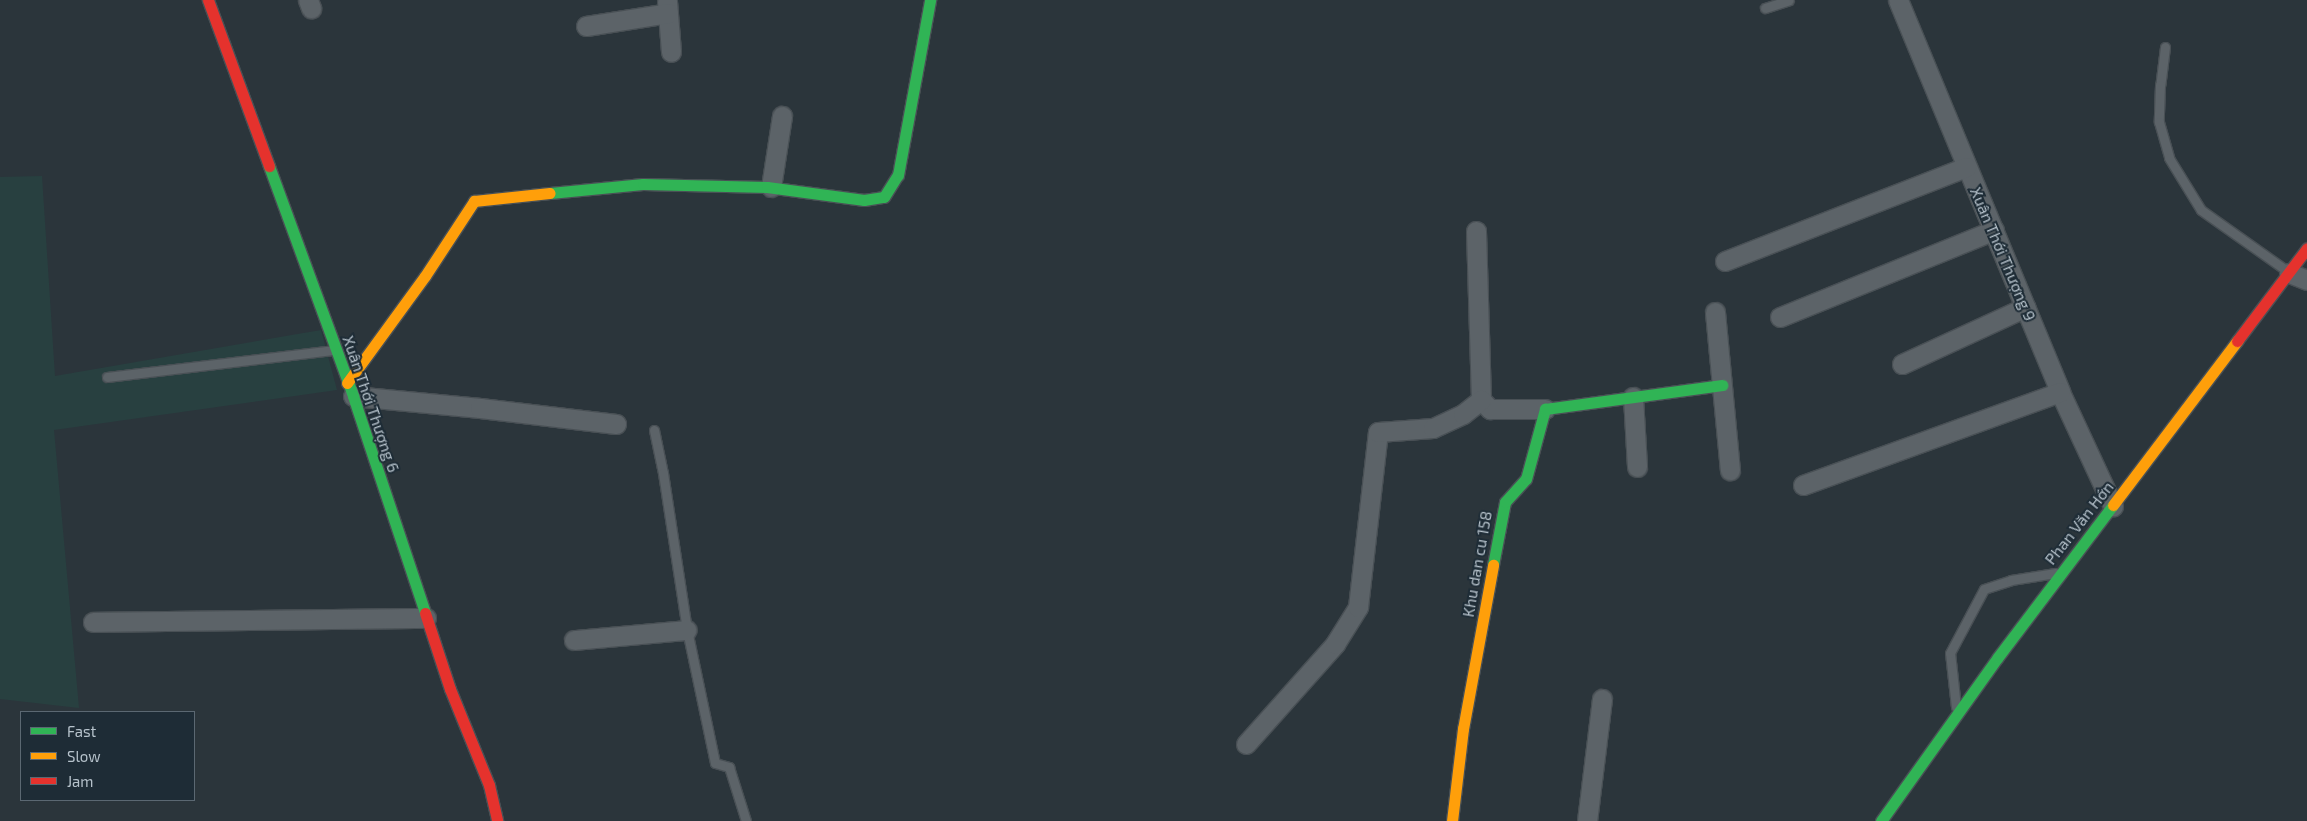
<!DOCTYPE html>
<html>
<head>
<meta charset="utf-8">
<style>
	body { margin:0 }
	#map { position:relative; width:2307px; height:821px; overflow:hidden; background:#2b353b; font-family:"Exo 2",sans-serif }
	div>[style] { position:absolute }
	.green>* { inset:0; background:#284040 }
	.roads { filter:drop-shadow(1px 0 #495055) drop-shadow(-1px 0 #495055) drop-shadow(0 1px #495055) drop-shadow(0 -1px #495055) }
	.lane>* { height:9px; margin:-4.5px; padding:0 4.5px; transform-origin:4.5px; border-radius:4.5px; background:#5c6368 }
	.street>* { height:19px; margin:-9.5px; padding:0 9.5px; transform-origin:9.5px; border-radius:9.5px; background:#5c6368 }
	.fast>* { height:11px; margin:-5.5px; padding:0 5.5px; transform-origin:5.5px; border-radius:5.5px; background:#30b455 }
	.slow>* { height:11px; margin:-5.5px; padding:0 5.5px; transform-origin:5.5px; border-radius:5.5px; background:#ff9f0a }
	.jam>* { height:11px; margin:-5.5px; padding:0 5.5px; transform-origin:5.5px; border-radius:5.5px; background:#e5322d }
	span { translate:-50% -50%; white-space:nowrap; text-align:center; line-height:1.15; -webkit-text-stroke:4px #1e2c36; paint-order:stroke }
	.street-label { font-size:16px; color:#b6c2cb }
	.legend { position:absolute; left:20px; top:711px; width:175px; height:90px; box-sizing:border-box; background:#1e2c36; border:1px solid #5b6872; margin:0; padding:6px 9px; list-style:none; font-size:15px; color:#b6c2cb }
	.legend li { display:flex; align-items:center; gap:10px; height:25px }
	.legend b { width:25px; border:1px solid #5b6872 }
</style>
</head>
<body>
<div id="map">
	<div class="green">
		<div style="clip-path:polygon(42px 176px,55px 376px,321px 330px,337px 390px,54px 430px,79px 708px,0 699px,0 177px)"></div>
	</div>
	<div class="roads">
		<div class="lane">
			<div style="left:1765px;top:8px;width:25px;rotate:-18deg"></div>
			<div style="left:2165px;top:47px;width:38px;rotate:97deg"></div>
			<div style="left:2160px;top:85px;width:37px;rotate:92deg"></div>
			<div style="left:2159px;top:122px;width:37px;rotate:74deg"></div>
			<div style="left:2169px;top:158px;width:61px;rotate:58.4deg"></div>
			<div style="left:2201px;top:210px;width:105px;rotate:35.3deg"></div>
			<div style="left:107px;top:377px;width:229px;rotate:-6.8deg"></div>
			<div style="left:654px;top:430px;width:44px;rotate:78.2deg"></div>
			<div style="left:663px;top:473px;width:159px;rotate:81.3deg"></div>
			<div style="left:687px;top:630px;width:136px;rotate:78.1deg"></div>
			<div style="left:715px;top:763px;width:15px;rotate:16deg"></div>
			<div style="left:729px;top:767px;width:57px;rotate:72.5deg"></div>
			<div style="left:1956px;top:707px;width:54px;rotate:-96.3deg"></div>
			<div style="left:1950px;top:653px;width:72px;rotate:-62deg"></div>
			<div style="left:1984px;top:589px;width:28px;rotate:-18deg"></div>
			<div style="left:2011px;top:580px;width:45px;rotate:-9deg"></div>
		</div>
		<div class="street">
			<div style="left:308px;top:0;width:9px;rotate:69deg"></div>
			<div style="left:1898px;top:0;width:424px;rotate:67.5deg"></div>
			<div style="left:2060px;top:392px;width:126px;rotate:65.1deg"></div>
			<div style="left:667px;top:1px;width:51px;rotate:85.5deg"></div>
			<div style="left:586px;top:26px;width:83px;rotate:-9deg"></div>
			<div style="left:771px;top:187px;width:72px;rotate:-81.2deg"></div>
			<div style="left:1476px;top:231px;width:169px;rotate:88.3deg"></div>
			<div style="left:1481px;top:400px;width:13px;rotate:45deg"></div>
			<div style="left:1490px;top:409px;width:55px"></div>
			<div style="left:1725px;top:261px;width:259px;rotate:-21.3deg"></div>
			<div style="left:2289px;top:273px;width:19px;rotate:21deg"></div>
			<div style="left:1715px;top:312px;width:159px;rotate:84.6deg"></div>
			<div style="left:1780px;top:317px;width:231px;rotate:-22.1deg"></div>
			<div style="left:1902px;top:364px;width:136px;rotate:-24.7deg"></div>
			<div style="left:353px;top:396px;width:128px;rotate:5.4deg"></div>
			<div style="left:480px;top:408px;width:137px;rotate:6.7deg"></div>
			<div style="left:1633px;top:397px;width:70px;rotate:86.7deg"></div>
			<div style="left:1803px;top:485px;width:273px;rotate:-19.9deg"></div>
			<div style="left:93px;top:622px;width:333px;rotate:-0.7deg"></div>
			<div style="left:574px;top:640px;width:113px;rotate:-5.1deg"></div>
			<div style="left:1246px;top:744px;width:134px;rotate:-48.3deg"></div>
			<div style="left:1335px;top:644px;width:44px;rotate:-58.1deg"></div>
			<div style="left:1358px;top:607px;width:176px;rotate:-83.5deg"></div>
			<div style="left:1378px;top:432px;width:55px;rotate:-4.2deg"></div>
			<div style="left:1433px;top:428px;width:33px;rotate:-25deg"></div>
			<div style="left:1463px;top:414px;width:23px;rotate:-38deg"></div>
			<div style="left:1587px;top:821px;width:123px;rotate:-83deg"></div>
		</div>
		<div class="fast">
			<div style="left:269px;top:166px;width:245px;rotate:69.9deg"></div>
			<div style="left:353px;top:396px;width:229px;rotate:71.6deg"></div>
			<div style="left:550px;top:193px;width:93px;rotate:-5.5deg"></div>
			<div style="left:643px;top:184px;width:124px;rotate:1.4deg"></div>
			<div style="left:767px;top:187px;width:98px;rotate:7.6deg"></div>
			<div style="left:864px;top:200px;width:20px;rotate:-9deg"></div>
			<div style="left:884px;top:197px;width:26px;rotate:-58deg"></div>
			<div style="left:898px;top:175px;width:178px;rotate:-79.6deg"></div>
			<div style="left:1493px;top:565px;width:64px;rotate:-79.2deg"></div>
			<div style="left:1505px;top:502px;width:31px;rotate:-48deg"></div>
			<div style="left:1526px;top:479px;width:73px;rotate:-74.8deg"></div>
			<div style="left:1545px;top:409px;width:179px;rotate:-7.7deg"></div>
			<div style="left:1881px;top:821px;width:201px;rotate:-54.5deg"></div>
			<div style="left:1998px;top:657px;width:191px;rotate:-52.9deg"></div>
		</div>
		<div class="slow">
			<div style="left:347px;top:383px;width:132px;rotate:-53.9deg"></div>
			<div style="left:425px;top:276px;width:90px;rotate:-56.8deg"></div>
			<div style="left:474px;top:201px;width:76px;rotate:-6deg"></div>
			<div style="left:2113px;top:505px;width:206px;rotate:-52.9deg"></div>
			<div style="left:1452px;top:821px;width:93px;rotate:-83.2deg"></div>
			<div style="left:1463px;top:729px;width:167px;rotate:-79.6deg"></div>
		</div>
		<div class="jam">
			<div style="left:208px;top:0;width:177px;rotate:69.8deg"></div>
			<div style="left:2237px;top:341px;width:116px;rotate:-53deg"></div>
			<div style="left:425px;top:613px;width:80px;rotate:71.8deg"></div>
			<div style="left:450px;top:689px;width:104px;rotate:67.9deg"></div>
			<div style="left:489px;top:785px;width:37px;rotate:77deg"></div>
		</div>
	</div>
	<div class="street-label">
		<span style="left:2003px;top:254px;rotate:67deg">Xuân Thới Thượng 9</span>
		<span style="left:371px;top:404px;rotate:71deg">Xuân Thới Thượng 6</span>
		<span style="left:2079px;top:523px;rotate:-52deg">Phan Văn Hớn</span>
		<span style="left:1477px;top:564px;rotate:-80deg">Khu dan cu 158</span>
	</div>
	<ul class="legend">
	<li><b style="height:6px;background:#30b455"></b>Fast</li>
	<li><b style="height:6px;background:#ff9f0a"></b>Slow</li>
	<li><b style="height:6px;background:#e5322d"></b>Jam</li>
	</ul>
</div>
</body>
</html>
